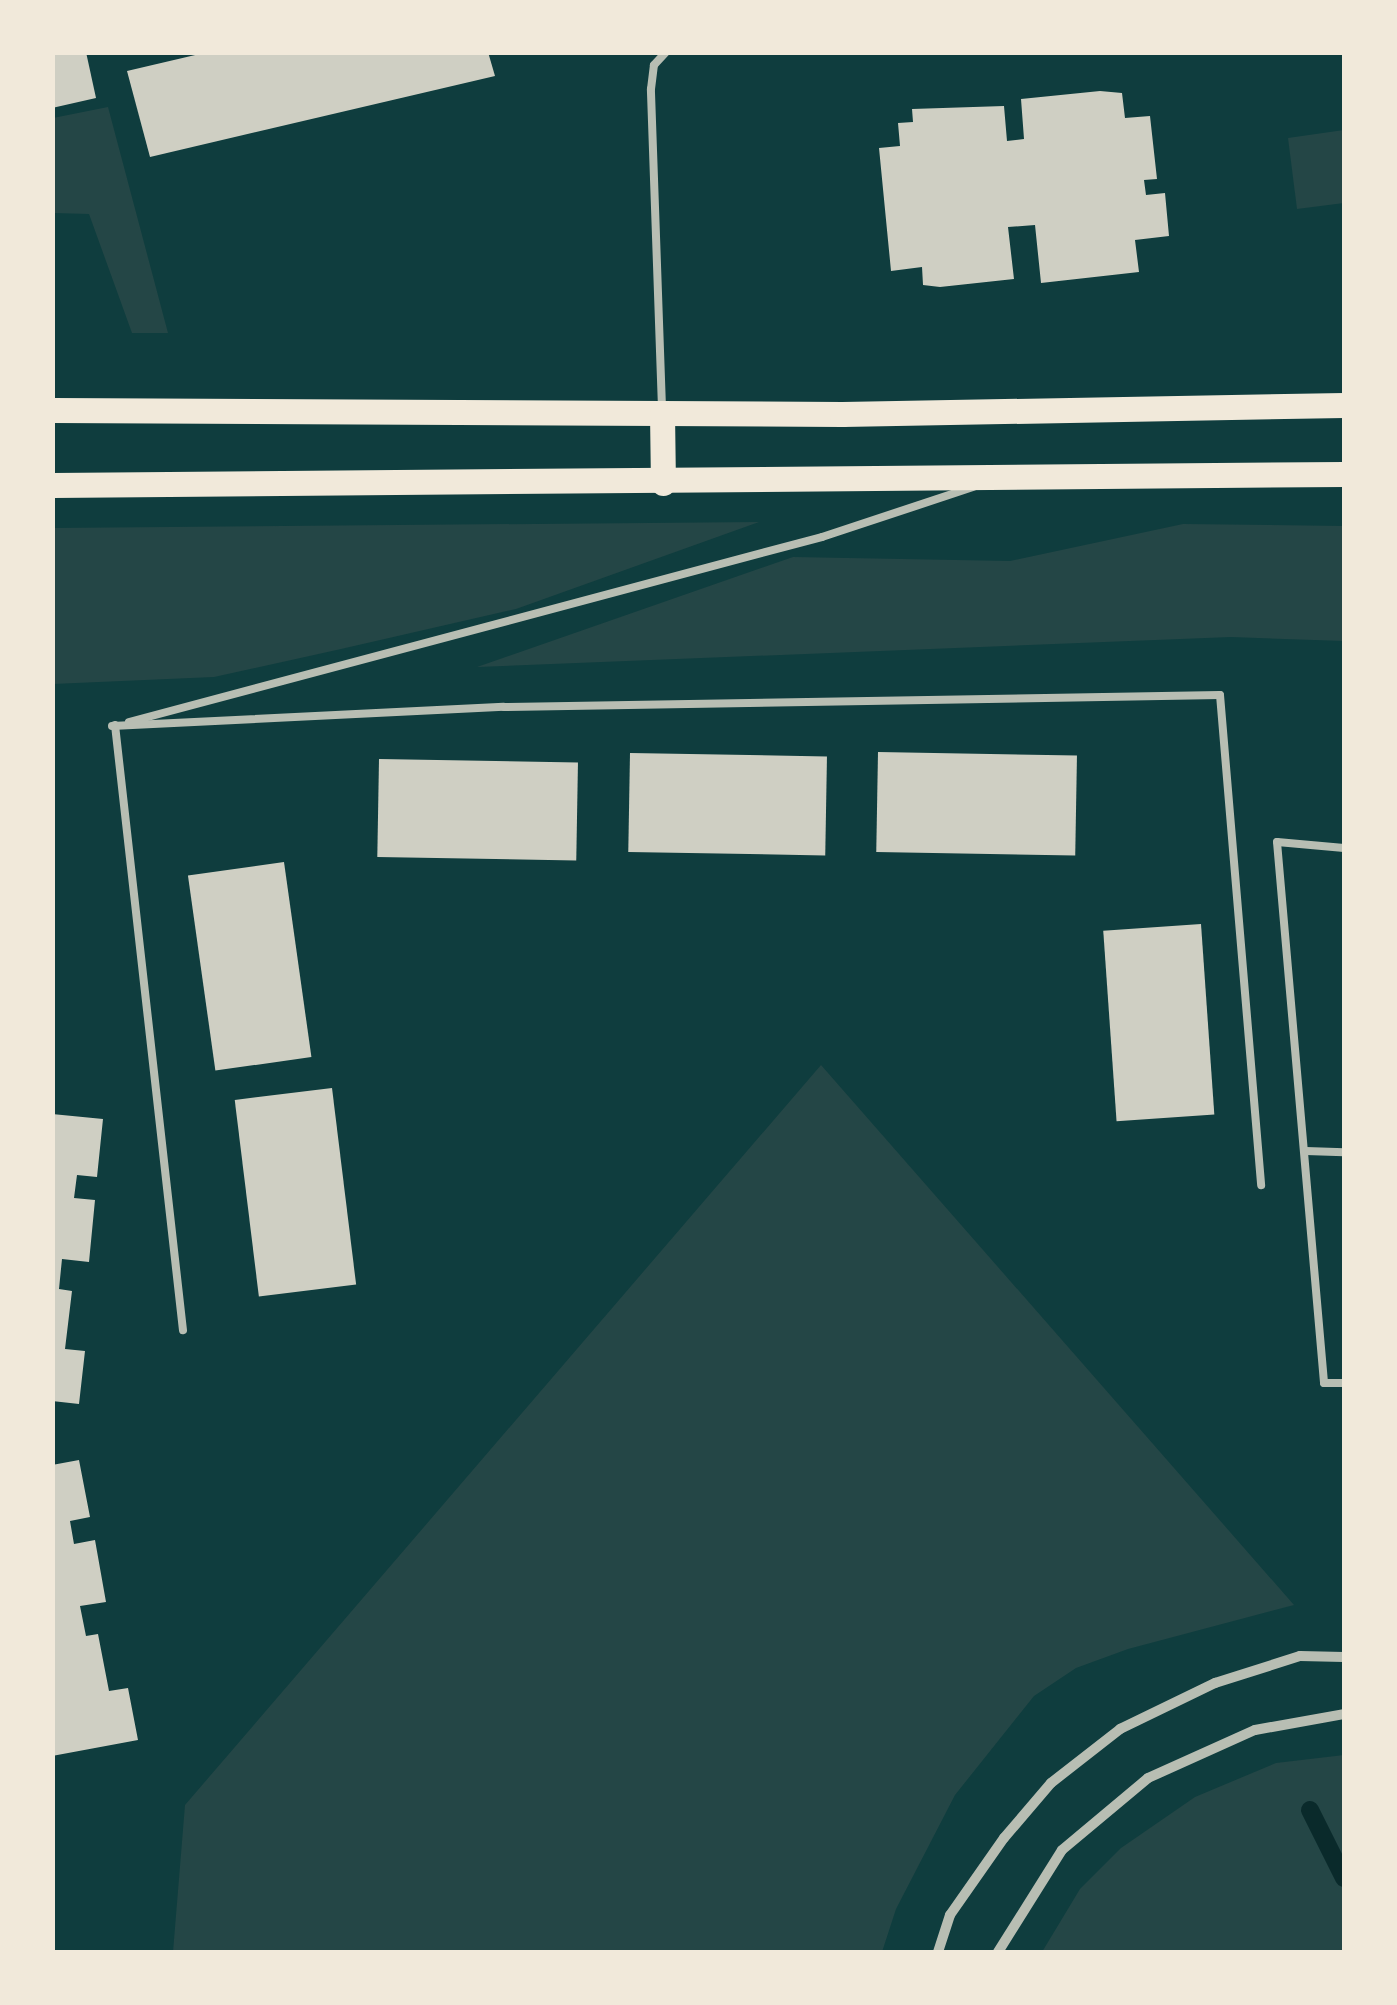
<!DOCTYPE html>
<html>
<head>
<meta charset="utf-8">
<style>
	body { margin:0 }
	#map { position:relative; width:1397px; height:2005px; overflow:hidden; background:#0f3d3e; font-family:"Space Grotesk",sans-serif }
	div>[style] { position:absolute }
	.green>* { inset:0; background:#244646 }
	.stream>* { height:18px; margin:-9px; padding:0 9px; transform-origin:9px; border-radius:9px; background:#0a2a2b }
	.building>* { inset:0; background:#cfcfc3; transform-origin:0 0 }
	.service>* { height:8px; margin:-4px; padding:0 4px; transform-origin:4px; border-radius:4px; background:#b8beb3 }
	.minor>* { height:10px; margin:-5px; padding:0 5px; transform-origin:5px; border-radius:5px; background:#b8beb3 }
	.primary>* { height:25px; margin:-12.5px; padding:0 12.5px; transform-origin:12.5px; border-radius:12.5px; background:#f1e9da }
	span { translate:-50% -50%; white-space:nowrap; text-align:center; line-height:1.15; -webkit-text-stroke:10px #f1e9da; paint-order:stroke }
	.frame { position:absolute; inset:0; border:55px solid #f1e9da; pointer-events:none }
</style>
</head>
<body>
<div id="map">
	<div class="green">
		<div style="clip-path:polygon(108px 107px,168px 333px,132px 333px,89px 214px,53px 213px,53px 118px)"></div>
		<div style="clip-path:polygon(1344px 130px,1344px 203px,1297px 209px,1288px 138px)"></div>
		<div style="clip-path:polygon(759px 522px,516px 609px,341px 649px,214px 677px,53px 684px,53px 528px)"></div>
		<div style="clip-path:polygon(1183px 524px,1344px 526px,1344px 641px,1231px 637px,477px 667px,793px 557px,1010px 561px)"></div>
		<div style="clip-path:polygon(821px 1065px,1294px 1605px,1128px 1649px,1076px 1668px,1034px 1696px,955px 1795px,896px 1909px,882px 1952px,173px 1952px,185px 1805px)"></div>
		<div style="clip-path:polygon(1344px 1755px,1344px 1952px,1042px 1952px,1080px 1889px,1121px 1848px,1195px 1797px,1276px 1763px)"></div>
	</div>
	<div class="stream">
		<div style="left:1310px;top:1810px;width:76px;rotate:63.4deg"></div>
	</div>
	<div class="building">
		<div style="clip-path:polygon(52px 52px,86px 52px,96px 98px,52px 108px)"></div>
		<div style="clip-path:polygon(208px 52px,488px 52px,495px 76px,150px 157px,127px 71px)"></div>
		<div style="clip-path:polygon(1100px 91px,1122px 93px,1125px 118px,1150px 116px,1157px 179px,1144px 180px,1146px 195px,1165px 193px,1169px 236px,1135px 240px,1139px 272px,1041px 283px,1035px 225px,1008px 227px,1014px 279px,940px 287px,923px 285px,922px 267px,891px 271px,879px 148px,900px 146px,898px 123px,913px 122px,912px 109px,1004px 106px,1007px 141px,1024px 139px,1021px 99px)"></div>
		<div style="left:878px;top:752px;width:199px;height:100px;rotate:1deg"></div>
		<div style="left:630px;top:753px;width:197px;height:99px;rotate:1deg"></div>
		<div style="left:379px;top:759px;width:199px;height:98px;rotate:1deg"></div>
		<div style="left:284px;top:862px;width:197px;height:97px;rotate:82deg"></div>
		<div style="left:1201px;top:924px;width:191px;height:98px;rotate:86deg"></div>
		<div style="left:332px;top:1088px;width:198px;height:98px;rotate:83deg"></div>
		<div style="clip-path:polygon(52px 1114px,103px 1119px,97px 1177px,77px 1175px,74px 1198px,95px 1200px,89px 1262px,62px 1259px,59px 1289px,72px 1291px,65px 1349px,85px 1351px,79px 1404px,52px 1401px)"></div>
		<div style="clip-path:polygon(79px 1460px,90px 1517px,70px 1521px,74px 1544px,95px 1540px,106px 1602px,80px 1606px,86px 1636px,98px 1634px,109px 1691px,128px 1688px,138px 1740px,52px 1756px,52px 1465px)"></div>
	</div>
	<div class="service">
		<div style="left:662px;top:408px;width:319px;rotate:-92deg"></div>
		<div style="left:651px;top:89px;width:24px;rotate:-83deg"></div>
		<div style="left:654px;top:65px;width:18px;rotate:-47deg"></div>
		<div style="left:129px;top:722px;width:717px;rotate:-14.95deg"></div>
		<div style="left:822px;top:537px;width:159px;rotate:-18.3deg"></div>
		<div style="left:115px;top:725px;width:609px;rotate:83.59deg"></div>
		<div style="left:112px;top:726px;width:392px;rotate:-2.8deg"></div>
		<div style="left:504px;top:707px;width:716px;rotate:-0.96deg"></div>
		<div style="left:1220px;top:695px;width:492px;rotate:85.2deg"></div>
		<div style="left:1344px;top:848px;width:67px;rotate:-174.9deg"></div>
		<div style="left:1277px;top:842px;width:543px;rotate:85.03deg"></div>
		<div style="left:1324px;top:1383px;width:20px"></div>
		<div style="left:1306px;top:1151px;width:38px;rotate:2deg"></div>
	</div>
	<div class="minor">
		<div style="left:938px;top:1952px;width:39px;rotate:-72deg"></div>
		<div style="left:950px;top:1915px;width:94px;rotate:-55deg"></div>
		<div style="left:1004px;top:1838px;width:72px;rotate:-49.5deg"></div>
		<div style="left:1051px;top:1783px;width:88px;rotate:-38deg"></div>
		<div style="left:1120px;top:1729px;width:106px;rotate:-25.8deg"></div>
		<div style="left:1215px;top:1683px;width:89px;rotate:-17.6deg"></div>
		<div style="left:1300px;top:1656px;width:44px;rotate:1.3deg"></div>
		<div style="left:998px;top:1952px;width:120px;rotate:-57.9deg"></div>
		<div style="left:1062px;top:1850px;width:112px;rotate:-39.9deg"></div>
		<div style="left:1148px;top:1778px;width:117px;rotate:-24.2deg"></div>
		<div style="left:1255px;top:1730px;width:90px;rotate:-10.2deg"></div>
	</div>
	<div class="primary">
		<div style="left:52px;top:410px;width:790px;rotate:0.29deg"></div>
		<div style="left:842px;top:414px;width:502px;rotate:-1.03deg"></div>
		<div style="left:662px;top:413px;width:70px;rotate:89.2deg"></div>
		<div style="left:52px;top:485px;width:1292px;rotate:-0.49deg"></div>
	</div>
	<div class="frame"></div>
</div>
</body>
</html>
